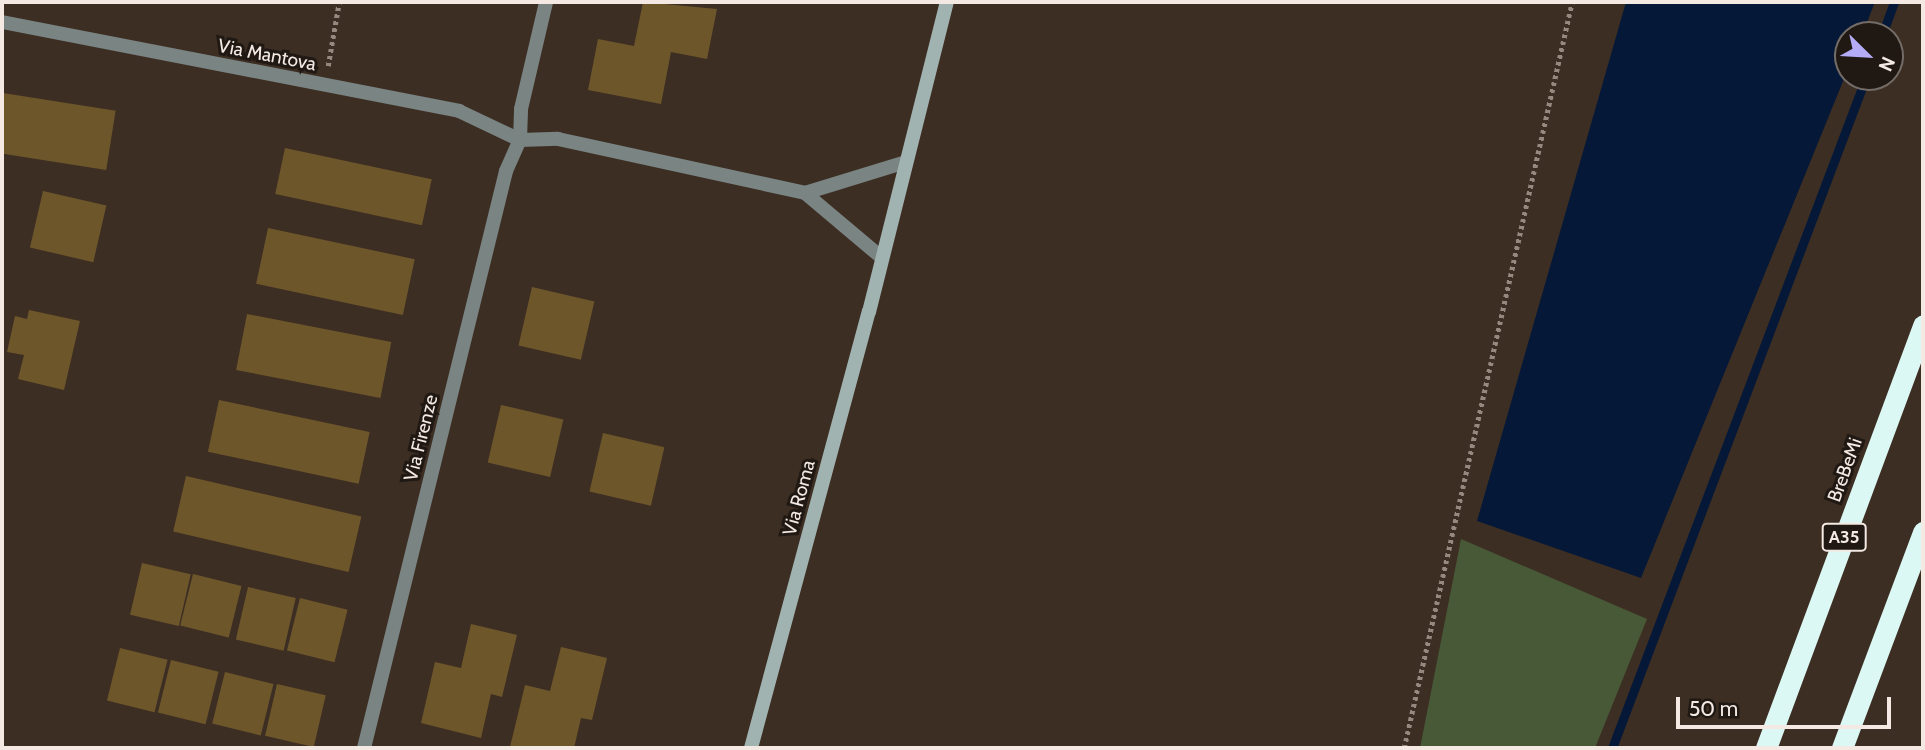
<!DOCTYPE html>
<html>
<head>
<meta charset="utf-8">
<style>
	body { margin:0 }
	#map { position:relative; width:1925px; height:750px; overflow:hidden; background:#3d2e23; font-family:Cabin,sans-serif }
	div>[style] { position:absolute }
	.green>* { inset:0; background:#475937 }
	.water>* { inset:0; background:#051838 }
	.stream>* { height:9px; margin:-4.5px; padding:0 4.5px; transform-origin:4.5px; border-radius:4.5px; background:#051838 }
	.building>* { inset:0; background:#6e562b; transform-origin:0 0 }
	.path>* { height:4.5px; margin-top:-2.25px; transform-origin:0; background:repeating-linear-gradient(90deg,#94887f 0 3.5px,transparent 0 7px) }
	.street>* { height:14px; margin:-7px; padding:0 7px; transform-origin:7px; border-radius:7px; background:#798483 }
	.secondary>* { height:14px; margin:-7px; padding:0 7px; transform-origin:7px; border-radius:7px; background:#a1b3b1 }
	.highway>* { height:21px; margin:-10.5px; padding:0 10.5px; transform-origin:10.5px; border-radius:10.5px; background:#dcf8f4 }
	span { translate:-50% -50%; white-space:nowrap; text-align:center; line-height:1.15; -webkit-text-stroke:6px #1f1813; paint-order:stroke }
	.shield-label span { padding:2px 5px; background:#1f1813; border:2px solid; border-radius:5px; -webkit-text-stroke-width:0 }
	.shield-label { font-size:18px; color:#f4eae3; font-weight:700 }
	.street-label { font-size:19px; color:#f4eae3 }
	.frame { position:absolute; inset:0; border:4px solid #f4eae3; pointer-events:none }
	.north { position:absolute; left:1834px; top:21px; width:70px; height:70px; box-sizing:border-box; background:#1f1813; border:2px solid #746c66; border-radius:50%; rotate:114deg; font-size:19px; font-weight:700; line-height:28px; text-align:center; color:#f4eae3 }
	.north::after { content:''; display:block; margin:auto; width:24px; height:32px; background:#b5acf8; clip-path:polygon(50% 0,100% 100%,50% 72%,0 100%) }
	.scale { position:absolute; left:1676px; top:697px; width:215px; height:32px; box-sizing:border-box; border:4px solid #f4eae3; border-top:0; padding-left:9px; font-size:21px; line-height:24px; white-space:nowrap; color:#f4eae3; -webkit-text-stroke:5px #1f1813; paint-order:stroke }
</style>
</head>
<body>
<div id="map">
	<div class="green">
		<div style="clip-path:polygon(1461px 539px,1647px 619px,1595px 748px,1420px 748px)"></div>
	</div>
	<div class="water">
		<div style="clip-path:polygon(1626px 2px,1875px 2px,1862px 35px,1848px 35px,1848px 69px,1641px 578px,1477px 521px)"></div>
	</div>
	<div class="stream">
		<div style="left:1882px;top:35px;width:35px;rotate:-70deg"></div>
		<div style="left:1612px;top:748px;width:717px;rotate:-69.27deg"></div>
	</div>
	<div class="building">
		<div style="clip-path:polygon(643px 2px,717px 9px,707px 59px,671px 52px,661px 104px,588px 90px,598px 39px,634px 46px)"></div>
		<div style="left:3px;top:93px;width:114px;height:60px;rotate:9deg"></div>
		<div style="left:285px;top:148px;width:150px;height:47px;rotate:12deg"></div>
		<div style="left:43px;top:191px;width:65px;height:58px;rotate:13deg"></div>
		<div style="left:268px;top:228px;width:150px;height:57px;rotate:12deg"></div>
		<div style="left:532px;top:287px;width:64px;height:60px;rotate:13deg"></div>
		<div style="clip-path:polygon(29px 310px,80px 321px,64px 390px,18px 379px,24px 355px,7px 352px,15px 316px,27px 319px)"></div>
		<div style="left:247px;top:314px;width:147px;height:57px;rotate:11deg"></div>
		<div style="left:219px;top:400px;width:154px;height:53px;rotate:12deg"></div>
		<div style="left:501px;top:405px;width:64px;height:59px;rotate:13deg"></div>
		<div style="left:603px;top:433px;width:63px;height:60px;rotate:13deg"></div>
		<div style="left:186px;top:476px;width:180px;height:57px;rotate:13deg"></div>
		<div style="left:142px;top:563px;width:50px;height:53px;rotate:13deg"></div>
		<div style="left:193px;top:574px;width:50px;height:53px;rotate:14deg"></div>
		<div style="left:248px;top:587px;width:49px;height:54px;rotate:13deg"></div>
		<div style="left:300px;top:598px;width:49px;height:54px;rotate:14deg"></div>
		<div style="clip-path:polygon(471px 624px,517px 635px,502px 697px,491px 694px,481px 738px,421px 723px,435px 662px,461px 668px)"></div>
		<div style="clip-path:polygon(561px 647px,607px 658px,592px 720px,581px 718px,574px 748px,510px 747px,525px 685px,550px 691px)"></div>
		<div style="left:120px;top:648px;width:49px;height:54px;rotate:14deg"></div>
		<div style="left:171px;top:660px;width:49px;height:54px;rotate:14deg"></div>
		<div style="left:225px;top:672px;width:50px;height:53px;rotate:14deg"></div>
		<div style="left:277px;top:684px;width:50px;height:53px;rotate:13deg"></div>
	</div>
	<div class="path">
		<div style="left:328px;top:66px;width:65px;rotate:-80.2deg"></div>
		<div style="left:1404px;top:748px;width:765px;rotate:-77.31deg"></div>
	</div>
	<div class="street">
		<div style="left:2px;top:22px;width:466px;rotate:11deg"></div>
		<div style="left:459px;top:111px;width:68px;rotate:25.4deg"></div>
		<div style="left:520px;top:140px;width:38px;rotate:-2deg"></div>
		<div style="left:558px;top:139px;width:253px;rotate:12.3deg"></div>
		<div style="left:805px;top:193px;width:99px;rotate:40.1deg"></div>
		<div style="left:805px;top:193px;width:106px;rotate:-17.1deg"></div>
		<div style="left:364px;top:748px;width:594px;rotate:-76.17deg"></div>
		<div style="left:506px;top:171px;width:34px;rotate:-66deg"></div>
		<div style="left:520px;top:140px;width:31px;rotate:-88deg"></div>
		<div style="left:521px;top:109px;width:110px;rotate:-76.8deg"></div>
	</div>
	<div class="secondary">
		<div style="left:751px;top:748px;width:452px;rotate:-74.9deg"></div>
		<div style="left:869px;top:312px;width:320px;rotate:-75.9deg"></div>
	</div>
	<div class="highway">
		<div style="left:1766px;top:748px;width:451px;rotate:-69.6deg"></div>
		<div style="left:1842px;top:748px;width:231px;rotate:-69.4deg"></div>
	</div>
	<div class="shield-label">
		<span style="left:1844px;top:537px">A35</span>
	</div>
	<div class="street-label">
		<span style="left:267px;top:55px;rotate:11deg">Via Mantova</span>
		<span style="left:421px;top:438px;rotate:-76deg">Via Firenze</span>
		<span style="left:1845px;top:470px;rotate:-70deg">BreBeMi</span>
		<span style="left:799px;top:498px;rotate:-75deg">Via Roma</span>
	</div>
	<div class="frame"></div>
	<div class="north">N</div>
	<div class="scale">50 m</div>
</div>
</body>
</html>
